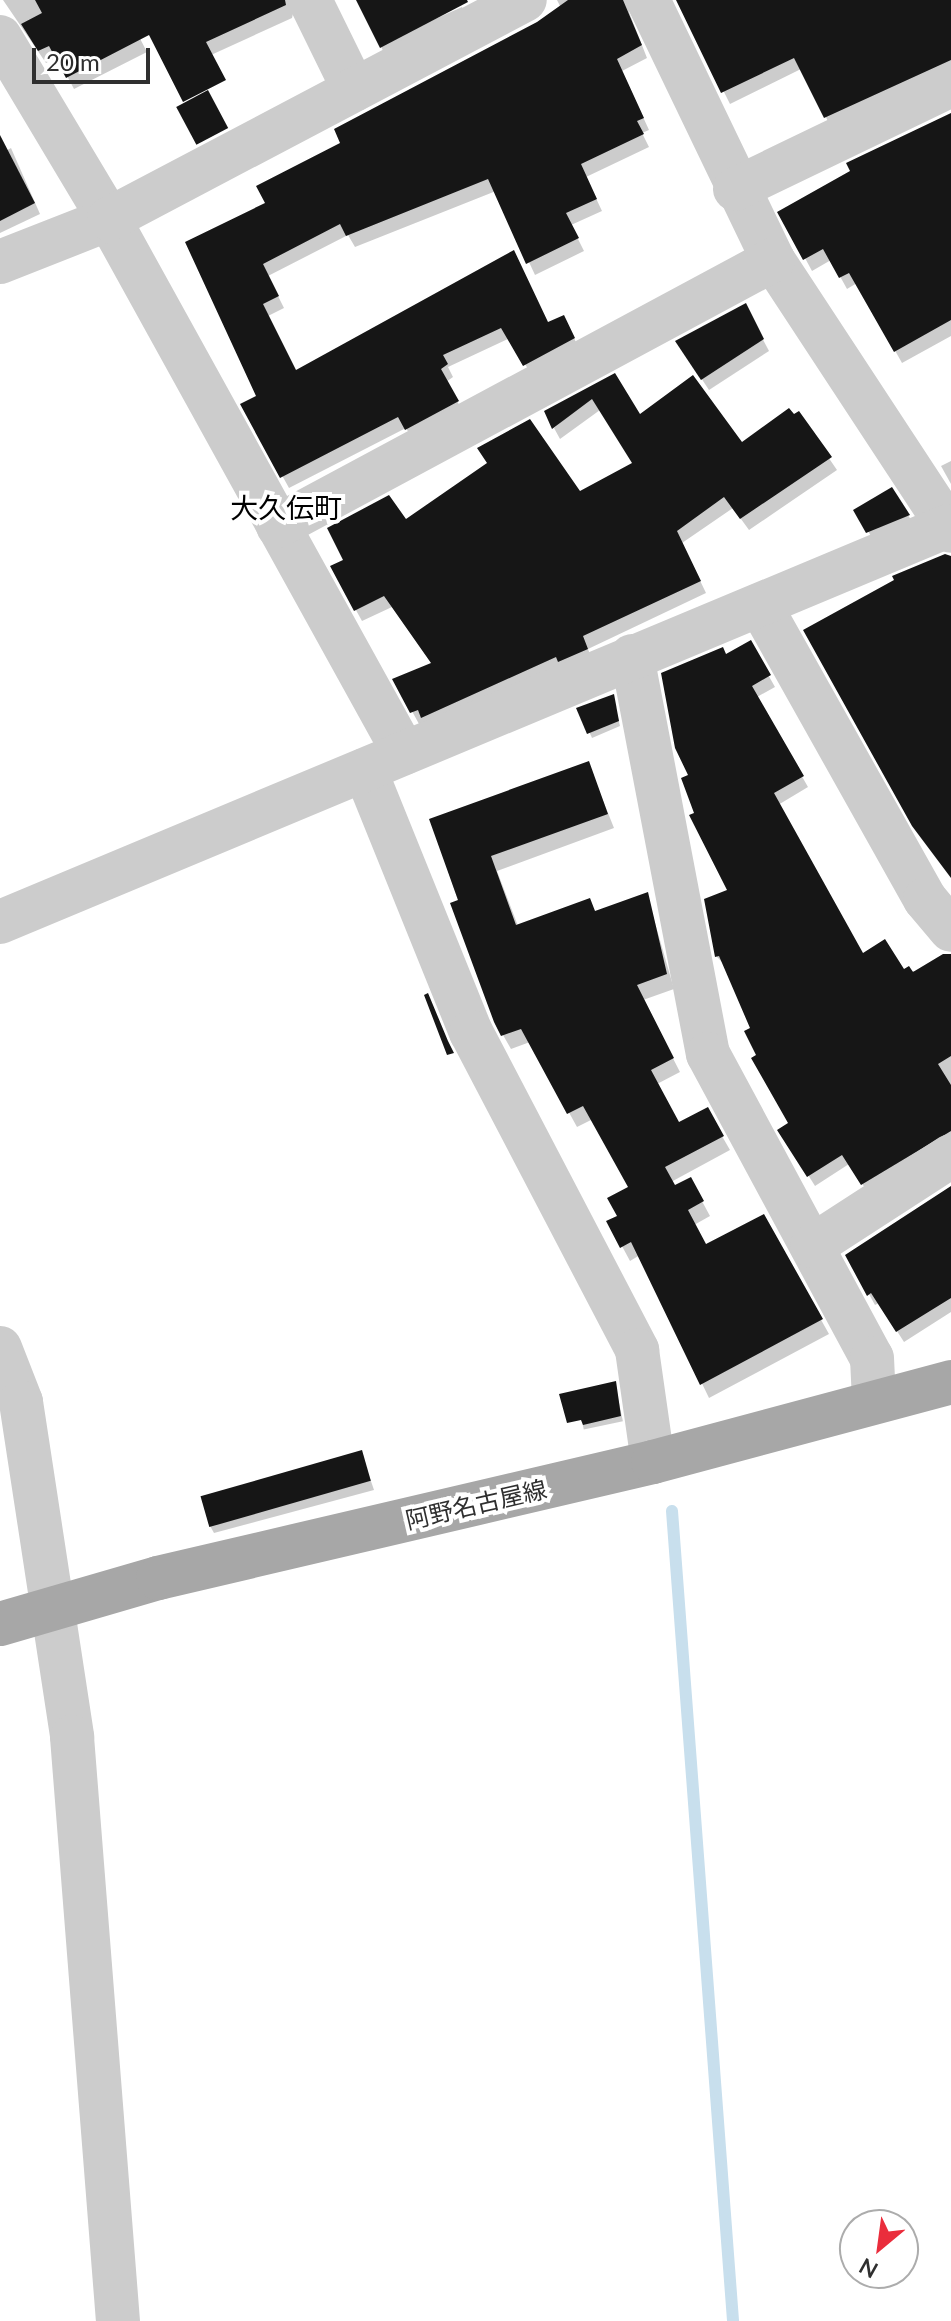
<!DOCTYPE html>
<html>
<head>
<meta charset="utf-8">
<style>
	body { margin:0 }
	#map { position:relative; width:951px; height:2321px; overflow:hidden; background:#fff; font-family:Lato,"Noto Sans JP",sans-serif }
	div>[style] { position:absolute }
	.shadow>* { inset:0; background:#0003; transform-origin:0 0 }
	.stream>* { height:12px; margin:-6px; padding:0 6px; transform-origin:6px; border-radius:6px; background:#c8dfed }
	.building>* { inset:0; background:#161616; transform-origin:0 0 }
	.minor>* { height:44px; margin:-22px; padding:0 22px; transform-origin:22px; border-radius:22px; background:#ccc }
	.major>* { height:44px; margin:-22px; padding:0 22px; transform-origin:22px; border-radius:22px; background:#a7a7a7 }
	span { translate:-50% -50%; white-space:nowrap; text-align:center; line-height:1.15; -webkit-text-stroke:8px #fff; paint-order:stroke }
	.street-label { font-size:24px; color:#2f2f2f }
	.quarter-label { font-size:28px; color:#000 }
	.north { position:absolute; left:839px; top:2209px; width:80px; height:80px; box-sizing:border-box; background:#fff; border:2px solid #acacac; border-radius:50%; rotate:209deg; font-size:22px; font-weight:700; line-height:32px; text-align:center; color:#2f2f2f }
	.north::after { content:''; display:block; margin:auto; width:28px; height:36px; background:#ea2d3c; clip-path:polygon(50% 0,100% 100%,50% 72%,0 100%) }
	.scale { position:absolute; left:32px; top:48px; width:118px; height:36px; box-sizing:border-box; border:4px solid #2f2f2f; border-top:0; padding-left:10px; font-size:24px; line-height:28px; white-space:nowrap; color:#2f2f2f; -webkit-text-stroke:6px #fff; paint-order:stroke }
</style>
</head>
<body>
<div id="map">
	<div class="shadow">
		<div style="clip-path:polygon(3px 0,120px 0,147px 52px,74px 89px,57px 57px,46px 63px)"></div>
		<div style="clip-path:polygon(185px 0,296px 0,292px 18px,211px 55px)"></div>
		<div style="clip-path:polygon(557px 0,636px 0,629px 12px,647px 58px,622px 71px,649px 130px,642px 133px,649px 147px,586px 177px,602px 211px,571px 225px,584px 251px,535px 275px,496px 191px,355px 247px,348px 235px,268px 276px,284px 308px,268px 316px,296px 373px,513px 253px,548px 324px,570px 329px,580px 351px,532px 376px,510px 338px,448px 367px,453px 377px,446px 382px,464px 413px,413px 440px,406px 428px,289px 488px,243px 405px,259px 397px,188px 243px,268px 204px,490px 64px,561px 8px)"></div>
		<div style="clip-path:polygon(678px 0,951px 0,951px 75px,832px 129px,801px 69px,730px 104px)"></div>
		<div style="left:462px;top:7px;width:12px;height:90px;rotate:66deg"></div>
		<div style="clip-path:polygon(951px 131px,951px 336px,902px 363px,857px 283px,847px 289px,831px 260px,812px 271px,780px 212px)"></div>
		<div style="clip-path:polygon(11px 148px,40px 214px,0 233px,0 154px)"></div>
		<div style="clip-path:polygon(751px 317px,769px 351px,709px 390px,684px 352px)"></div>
		<div style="clip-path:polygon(614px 376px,640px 417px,742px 444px,798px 413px,837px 470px,749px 530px,733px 508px,682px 543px,706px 593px,588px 649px,593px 662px,419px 724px,395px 680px,432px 664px,392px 607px,362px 621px,332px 567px,406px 522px,579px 494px,634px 464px,600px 410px,560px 439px,554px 428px)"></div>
		<div style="clip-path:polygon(951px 461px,951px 484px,941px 466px)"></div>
		<div style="clip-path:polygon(891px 489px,915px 526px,875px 543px,856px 511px)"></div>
		<div style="clip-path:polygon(750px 643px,775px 687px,757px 697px,808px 787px,778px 805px,863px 956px,903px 971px,918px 971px,951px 1022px,951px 1143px,869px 1194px,849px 1164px,815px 1186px,780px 1130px,791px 1123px,726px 966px,717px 957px,706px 901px,729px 891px,696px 814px,691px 775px,726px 656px)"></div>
		<div style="clip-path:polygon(613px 697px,620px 726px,592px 738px,579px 709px)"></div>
		<div style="clip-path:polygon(588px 763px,614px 828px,497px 871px,518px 926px,589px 900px,596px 913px,647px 895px,674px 989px,643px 1000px,680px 1072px,657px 1084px,679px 1125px,707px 1110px,730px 1150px,671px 1182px,674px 1188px,690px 1179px,710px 1216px,694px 1225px,706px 1246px,763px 1216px,829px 1334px,709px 1398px,640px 1255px,630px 1261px,609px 1222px,619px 1217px,631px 1188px,593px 1119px,577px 1127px,530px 1042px,511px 1049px,503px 1035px,431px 820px)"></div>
		<div style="clip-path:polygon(951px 1188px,951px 1312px,904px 1342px,879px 1303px,875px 1305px,848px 1256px)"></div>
		<div style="left:615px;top:1384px;width:38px;height:40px;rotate:78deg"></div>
		<div style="clip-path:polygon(361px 1452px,374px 1490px,214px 1533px,209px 1524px)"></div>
	</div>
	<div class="stream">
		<div style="left:672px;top:1511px;width:812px;rotate:85.69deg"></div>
	</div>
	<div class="building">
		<div style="clip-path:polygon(35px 0,285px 0,286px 5px,206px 42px,226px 80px,183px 102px,149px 35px,66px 78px,49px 46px,38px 51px,21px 24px,42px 13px)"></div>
		<div style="clip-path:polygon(356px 0,467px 0,468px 2px,380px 48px)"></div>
		<div style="clip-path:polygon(568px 0,623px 0,642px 45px,617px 59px,644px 118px,637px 121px,644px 134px,581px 164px,597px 199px,566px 213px,579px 238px,526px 264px,488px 179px,346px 236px,340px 224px,263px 264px,279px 296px,263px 304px,296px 370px,514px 250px,548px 322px,564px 315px,575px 338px,523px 366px,501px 328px,443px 355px,448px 364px,441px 369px,459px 401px,405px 430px,398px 417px,280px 478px,240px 404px,256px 396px,185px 242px,265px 203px,256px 186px,340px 143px,334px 129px,537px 22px)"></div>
		<div style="clip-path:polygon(676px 0,951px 0,951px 60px,824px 118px,794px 58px,721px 93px)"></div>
		<div style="left:208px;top:90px;width:43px;height:36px;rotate:62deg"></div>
		<div style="clip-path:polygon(951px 113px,951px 320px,894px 352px,849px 273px,839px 278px,823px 249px,803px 260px,777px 212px,850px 171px,846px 163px)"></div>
		<div style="clip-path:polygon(0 135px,35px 203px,0 221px)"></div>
		<div style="clip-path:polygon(746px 303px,764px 339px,701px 380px,675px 341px)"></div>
		<div style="clip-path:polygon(615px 373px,640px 414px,693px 375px,742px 442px,789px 408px,794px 414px,799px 411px,832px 457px,740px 519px,724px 497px,677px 531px,701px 581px,583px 636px,588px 649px,558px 662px,556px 657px,421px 718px,418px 710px,410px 713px,392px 679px,431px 663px,384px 596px,354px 611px,330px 566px,343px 560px,327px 528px,389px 495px,406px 519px,487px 463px,477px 448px,530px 419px,580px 491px,632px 463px,592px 399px,552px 429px,544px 411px)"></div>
		<div style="clip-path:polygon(892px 487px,910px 515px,866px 533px,853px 510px)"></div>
		<div style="clip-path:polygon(945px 554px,951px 556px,951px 878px,912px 826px,803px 630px,894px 580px,892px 576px)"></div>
		<div style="clip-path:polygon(751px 640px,771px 675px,752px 686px,804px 776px,774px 793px,863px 953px,885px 939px,904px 969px,909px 966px,913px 972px,943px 954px,951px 954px,951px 1056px,938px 1064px,951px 1085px,951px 1131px,861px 1185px,842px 1155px,807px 1177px,777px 1130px,788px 1123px,751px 1058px,756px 1055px,744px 1031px,750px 1028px,719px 956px,715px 957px,704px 899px,727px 890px,689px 815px,694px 813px,681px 778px,688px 775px,675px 748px,661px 673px,723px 647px,726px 654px)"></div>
		<div style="clip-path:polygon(614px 694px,619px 721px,587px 734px,576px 708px)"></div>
		<div style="clip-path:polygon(589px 761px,608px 814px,491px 856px,516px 925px,590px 898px,595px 911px,648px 892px,667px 974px,637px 985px,674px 1058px,651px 1070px,679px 1122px,708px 1107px,724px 1136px,665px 1167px,675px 1185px,691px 1177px,704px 1201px,688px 1210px,706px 1244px,764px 1214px,823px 1319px,700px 1385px,631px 1242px,620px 1248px,606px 1221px,617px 1216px,607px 1198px,628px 1187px,583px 1106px,567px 1114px,521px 1029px,501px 1036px,494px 1022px,450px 903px,458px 900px,429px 819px)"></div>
		<div style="clip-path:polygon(428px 993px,448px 1041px,454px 1053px,447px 1055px,424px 995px)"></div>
		<div style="clip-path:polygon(951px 1186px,951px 1298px,896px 1332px,871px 1293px,867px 1296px,845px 1255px)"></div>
		<div style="clip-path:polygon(616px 1381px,621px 1416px,583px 1425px,581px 1420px,567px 1423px,559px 1394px)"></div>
		<div style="left:362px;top:1450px;width:32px;height:168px;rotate:74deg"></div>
	</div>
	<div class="minor">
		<div style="left:310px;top:0;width:100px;rotate:63.9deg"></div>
		<div style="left:648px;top:0;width:288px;rotate:64.3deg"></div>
		<div style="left:773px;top:260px;width:324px;rotate:56.7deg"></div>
		<div style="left:0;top:37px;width:212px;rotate:59.1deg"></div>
		<div style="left:109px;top:219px;width:610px;rotate:61.08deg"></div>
		<div style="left:735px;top:189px;width:240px;rotate:-25.7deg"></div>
		<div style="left:0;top:262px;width:117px;rotate:-21.5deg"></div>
		<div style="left:109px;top:219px;width:470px;rotate:-27.8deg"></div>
		<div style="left:278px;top:526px;width:562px;rotate:-28.25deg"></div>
		<div style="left:760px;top:605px;width:337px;rotate:60.7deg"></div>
		<div style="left:925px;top:899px;width:40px;rotate:50deg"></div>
		<div style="left:632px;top:656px;width:405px;rotate:79.2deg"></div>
		<div style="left:708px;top:1054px;width:345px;rotate:61.7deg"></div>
		<div style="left:872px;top:1358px;width:43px;rotate:87.3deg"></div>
		<div style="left:365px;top:770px;width:283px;rotate:68deg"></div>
		<div style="left:471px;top:1032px;width:359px;rotate:62.4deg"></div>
		<div style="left:637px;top:1350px;width:113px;rotate:81.9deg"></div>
		<div style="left:0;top:922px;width:1027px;rotate:-22.67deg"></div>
		<div style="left:812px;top:1246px;width:166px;rotate:-32.9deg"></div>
		<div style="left:0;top:1348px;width:58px;rotate:68.7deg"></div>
		<div style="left:21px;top:1402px;width:339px;rotate:81.3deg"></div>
		<div style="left:72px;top:1737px;width:586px;rotate:85.5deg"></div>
	</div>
	<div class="major">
		<div style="left:0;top:1624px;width:165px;rotate:-16.2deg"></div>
		<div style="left:158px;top:1578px;width:508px;rotate:-13.19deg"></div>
		<div style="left:653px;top:1462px;width:309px;rotate:-15deg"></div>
	</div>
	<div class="street-label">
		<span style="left:476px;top:1504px;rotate:-13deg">阿野名古屋線</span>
	</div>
	<div class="quarter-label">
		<span style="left:286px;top:507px">大久伝町</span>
	</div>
	<div class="north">N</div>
	<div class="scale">20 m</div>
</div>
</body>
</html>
